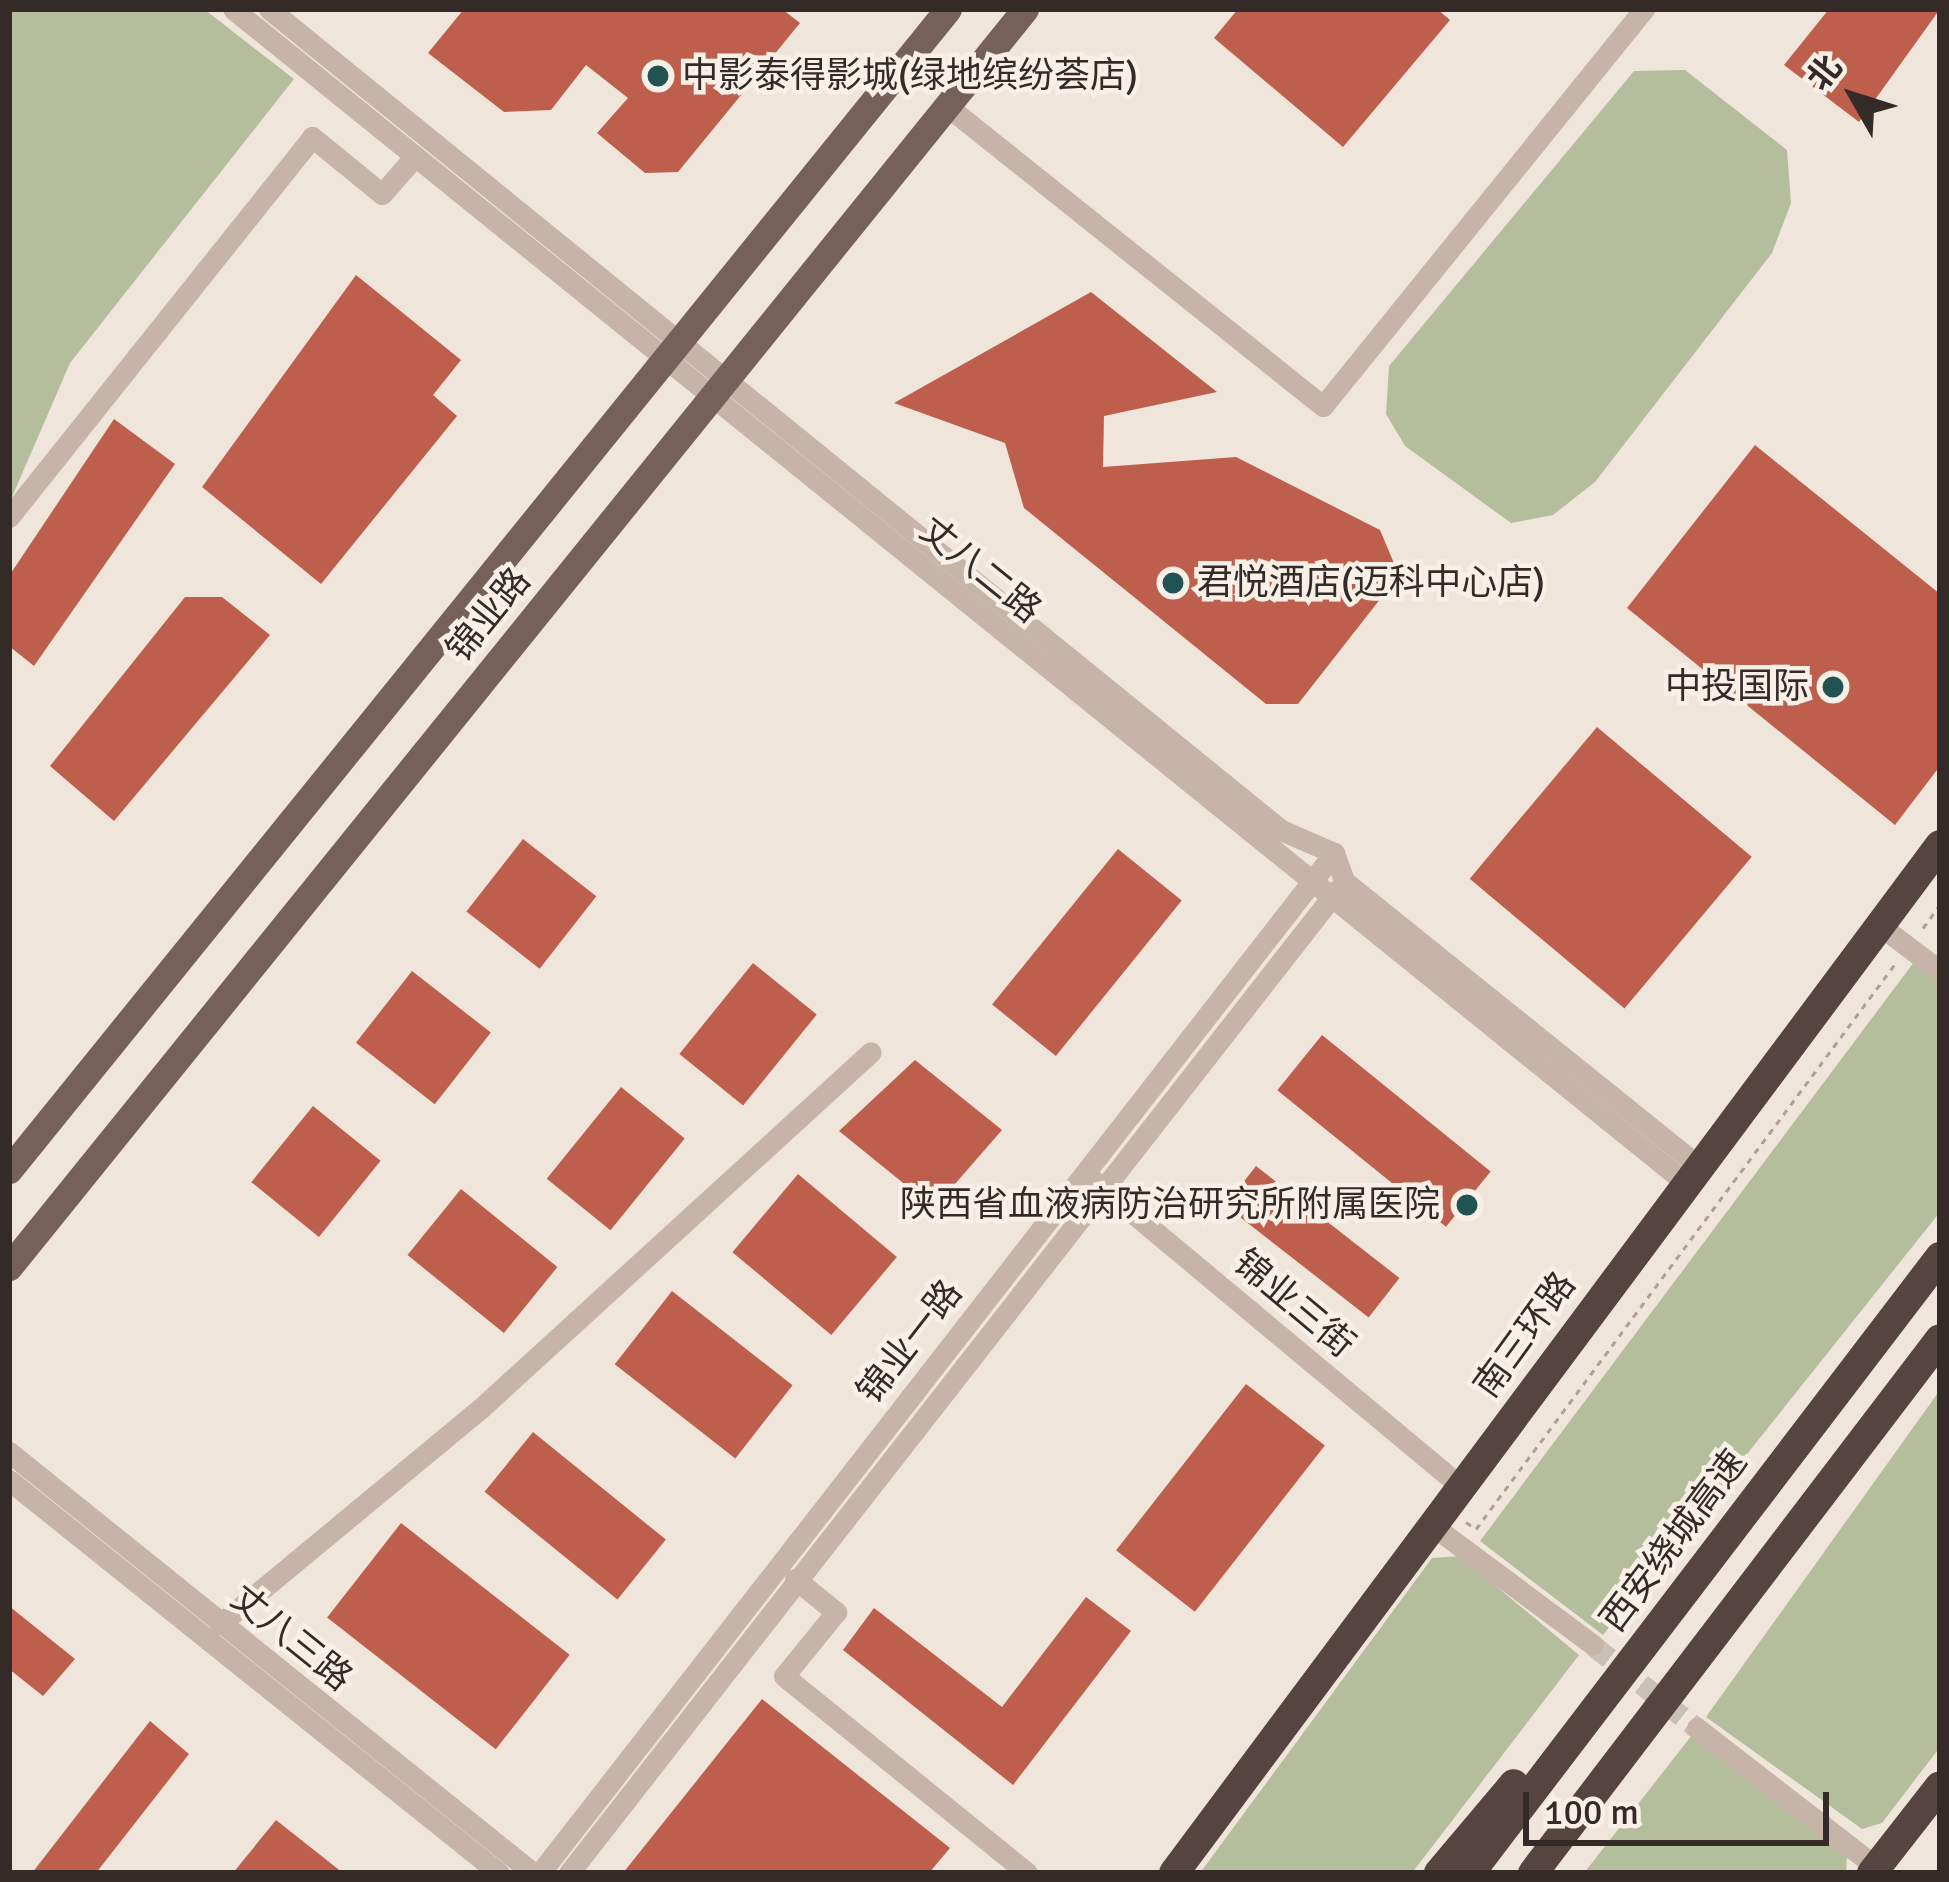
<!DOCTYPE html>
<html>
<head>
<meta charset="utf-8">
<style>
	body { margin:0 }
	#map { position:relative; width:1949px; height:1882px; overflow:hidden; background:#f0e5db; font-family:Signika,"Noto Sans SC",sans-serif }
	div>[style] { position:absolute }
	.green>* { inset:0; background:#b5be9c }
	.building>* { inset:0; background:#bd5f4c; transform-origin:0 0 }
	.minor-tunnel>* { height:21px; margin-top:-10.5px; transform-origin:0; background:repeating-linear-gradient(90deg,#cac0b7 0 21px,transparent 0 31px) }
	.path>* { height:3px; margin-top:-1.5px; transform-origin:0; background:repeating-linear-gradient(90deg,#b29e93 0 6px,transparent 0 12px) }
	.minor>* { height:21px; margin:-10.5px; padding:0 10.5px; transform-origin:10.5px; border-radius:10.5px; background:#c7b4a8 }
	.major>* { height:27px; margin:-13.5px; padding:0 13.5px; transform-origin:13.5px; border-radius:13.5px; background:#75615a }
	.highway>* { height:30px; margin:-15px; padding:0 15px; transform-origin:15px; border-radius:15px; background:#55443f }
	.dots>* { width:33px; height:33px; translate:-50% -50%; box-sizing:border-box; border:6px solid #f8efe7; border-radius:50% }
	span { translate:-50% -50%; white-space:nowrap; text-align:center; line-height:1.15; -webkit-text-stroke:9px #f8efe7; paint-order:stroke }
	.poi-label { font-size:36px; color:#342b28 }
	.left { translate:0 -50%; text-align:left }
	.right { translate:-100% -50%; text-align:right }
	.street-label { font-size:36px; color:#342b28 }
	.frame { position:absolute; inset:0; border:12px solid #342b28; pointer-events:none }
	.north { position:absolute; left:1793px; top:36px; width:120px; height:120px; -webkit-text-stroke:9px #f8efe7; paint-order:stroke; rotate:309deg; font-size:33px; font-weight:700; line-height:48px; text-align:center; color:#342b28 }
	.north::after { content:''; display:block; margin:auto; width:42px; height:54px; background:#342b28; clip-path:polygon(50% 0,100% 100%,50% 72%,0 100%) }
	.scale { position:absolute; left:1523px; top:1792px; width:306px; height:54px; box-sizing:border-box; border:6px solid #342b28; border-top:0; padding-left:15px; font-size:36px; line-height:42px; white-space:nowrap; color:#342b28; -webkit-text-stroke:9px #f8efe7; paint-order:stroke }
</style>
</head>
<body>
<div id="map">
	<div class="green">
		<div style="clip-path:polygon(9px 9px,204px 9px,294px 79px,70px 363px,9px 504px)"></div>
		<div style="clip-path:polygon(1685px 70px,1787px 150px,1791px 203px,1772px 253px,1595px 482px,1553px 515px,1511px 523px,1405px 446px,1386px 414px,1389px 366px,1634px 71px)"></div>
		<div style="clip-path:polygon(1914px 962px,1940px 982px,1940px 1212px,1603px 1635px,1480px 1541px)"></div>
		<div style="clip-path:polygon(1940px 1390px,1940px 1747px,1882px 1823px,1862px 1829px,1706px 1717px)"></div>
		<div style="clip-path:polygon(1460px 1556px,1579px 1655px,1412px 1873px,1200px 1873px,1432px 1558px)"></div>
		<div style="clip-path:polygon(1692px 1735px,1847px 1856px,1846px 1873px,1584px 1873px)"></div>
	</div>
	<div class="building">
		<div style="clip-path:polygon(464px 9px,782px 9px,800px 23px,678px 172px,645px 173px,597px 133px,628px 98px,586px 65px,551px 110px,504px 112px,428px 53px)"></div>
		<div style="clip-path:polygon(1238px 9px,1437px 9px,1450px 20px,1343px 147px,1214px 38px)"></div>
		<div style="clip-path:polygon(1829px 9px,1940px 9px,1859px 122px,1784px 65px)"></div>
		<div style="clip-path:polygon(356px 275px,461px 360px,433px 395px,457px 416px,321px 584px,202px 487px)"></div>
		<div style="clip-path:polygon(1091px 292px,1217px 392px,1104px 416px,1103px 467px,1236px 457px,1380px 530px,1399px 575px,1298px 704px,1266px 704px,1024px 508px,1005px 443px,894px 403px)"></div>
		<div style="clip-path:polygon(114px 419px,175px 464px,34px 666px,9px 646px,9px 576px)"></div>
		<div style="clip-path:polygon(1755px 445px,1940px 594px,1940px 766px,1895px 825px,1627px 608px)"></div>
		<div style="clip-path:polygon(185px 597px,222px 597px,270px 635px,114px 821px,50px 766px)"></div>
		<div style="left:1597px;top:727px;width:202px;height:198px;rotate:40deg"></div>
		<div style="left:523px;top:839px;width:93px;height:92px;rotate:38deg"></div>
		<div style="left:1118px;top:849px;width:82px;height:200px;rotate:39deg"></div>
		<div style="left:753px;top:963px;width:82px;height:117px;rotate:39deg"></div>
		<div style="left:412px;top:971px;width:100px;height:91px;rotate:38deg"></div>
		<div style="left:1322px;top:1035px;width:217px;height:71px;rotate:39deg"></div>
		<div style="clip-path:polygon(915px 1060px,1002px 1130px,934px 1208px,839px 1131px)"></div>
		<div style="left:621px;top:1087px;width:82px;height:118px;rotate:39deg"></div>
		<div style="left:313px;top:1106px;width:87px;height:98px;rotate:39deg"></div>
		<div style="left:1256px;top:1166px;width:182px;height:50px;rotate:38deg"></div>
		<div style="left:798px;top:1174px;width:129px;height:102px;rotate:40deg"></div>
		<div style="left:461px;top:1189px;width:124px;height:85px;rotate:39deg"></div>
		<div style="left:672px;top:1291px;width:153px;height:93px;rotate:38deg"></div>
		<div style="left:1246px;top:1384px;width:100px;height:211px;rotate:38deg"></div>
		<div style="left:533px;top:1432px;width:171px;height:77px;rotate:39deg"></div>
		<div style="left:401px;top:1523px;width:214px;height:120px;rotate:38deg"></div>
		<div style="clip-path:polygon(1086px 1597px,1131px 1631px,1013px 1785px,843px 1650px,874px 1608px,1002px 1707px)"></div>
		<div style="clip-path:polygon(9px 1606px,75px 1659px,43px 1696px,9px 1669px)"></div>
		<div style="clip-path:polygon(762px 1699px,950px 1848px,929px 1873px,623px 1873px)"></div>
		<div style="clip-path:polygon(150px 1721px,189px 1754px,96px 1873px,32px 1873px)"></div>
		<div style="clip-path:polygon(276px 1820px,343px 1873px,233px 1873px)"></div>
	</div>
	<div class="minor-tunnel">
		<div style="left:1593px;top:1645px;width:133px;rotate:38.6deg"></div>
	</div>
	<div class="path">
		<div style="left:1923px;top:928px;width:29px;rotate:-54deg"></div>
		<div style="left:1466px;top:1522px;width:12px;rotate:35deg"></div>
		<div style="left:1476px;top:1529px;width:703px;rotate:-53.44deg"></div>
	</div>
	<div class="minor">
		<div style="left:233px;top:9px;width:1868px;rotate:38.94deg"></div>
		<div style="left:269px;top:9px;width:1303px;rotate:39.05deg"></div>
		<div style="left:1281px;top:830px;width:58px;rotate:23.5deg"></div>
		<div style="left:1334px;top:853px;width:30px;rotate:70deg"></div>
		<div style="left:1344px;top:881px;width:454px;rotate:38.8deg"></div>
		<div style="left:947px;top:106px;width:481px;rotate:38.6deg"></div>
		<div style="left:1323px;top:406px;width:511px;rotate:-51.04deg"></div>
		<div style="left:9px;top:517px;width:486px;rotate:-51.4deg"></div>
		<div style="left:312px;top:137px;width:90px;rotate:39.2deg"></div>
		<div style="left:382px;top:194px;width:50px;rotate:-49deg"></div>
		<div style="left:1879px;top:925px;width:76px;rotate:37deg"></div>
		<div style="left:1093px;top:1180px;width:480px;rotate:39.8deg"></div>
		<div style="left:9px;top:1452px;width:672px;rotate:38.78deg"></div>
		<div style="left:9px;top:1480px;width:628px;rotate:38.73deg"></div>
		<div style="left:1433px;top:1526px;width:199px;rotate:36.6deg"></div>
		<div style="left:795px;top:1579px;width:53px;rotate:38.8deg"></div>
		<div style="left:836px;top:1612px;width:82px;rotate:129.1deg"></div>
		<div style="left:784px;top:1676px;width:313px;rotate:39deg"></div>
		<div style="left:220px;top:1624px;width:337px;rotate:-39.6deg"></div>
		<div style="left:480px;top:1409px;width:529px;rotate:-42.4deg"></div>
		<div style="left:1697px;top:1728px;width:227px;rotate:37.8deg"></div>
		<div style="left:540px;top:1873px;width:1293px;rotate:-52.1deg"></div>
		<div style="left:569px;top:1873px;width:1247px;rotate:-52deg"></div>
	</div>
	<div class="major">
		<div style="left:9px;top:1170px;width:1493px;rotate:-51.03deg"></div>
		<div style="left:9px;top:1267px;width:1617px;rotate:-51.07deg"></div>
	</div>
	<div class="highway">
		<div style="left:1174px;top:1873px;width:1282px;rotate:-53.31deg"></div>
		<div style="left:1439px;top:1873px;width:116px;rotate:-49.9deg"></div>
		<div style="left:1470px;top:1873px;width:775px;rotate:-52.66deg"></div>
		<div style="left:1533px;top:1873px;width:671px;rotate:-52.69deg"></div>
		<div style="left:1872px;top:1873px;width:110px;rotate:-52deg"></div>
	</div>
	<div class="dots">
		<div style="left:658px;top:76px;background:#205352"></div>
		<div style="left:1173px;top:583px;background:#205352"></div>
		<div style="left:1833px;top:687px;background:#205352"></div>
		<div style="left:1467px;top:1205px;background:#205352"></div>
	</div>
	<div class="poi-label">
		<span class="left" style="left:682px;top:76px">中影泰得影城(绿地缤纷荟店)</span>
		<span class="left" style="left:1197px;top:583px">君悦酒店(迈科中心店)</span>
		<span class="right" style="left:1809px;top:687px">中投国际</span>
		<span class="right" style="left:1440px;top:1205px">陕西省血液病防治研究所附属医院</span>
	</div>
	<div class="street-label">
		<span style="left:980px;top:570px;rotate:39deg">丈八二路</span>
		<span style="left:489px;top:615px;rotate:-51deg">锦业路</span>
		<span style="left:1294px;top:1304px;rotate:40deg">锦业三街</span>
		<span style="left:1525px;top:1335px;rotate:-54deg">南三环路</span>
		<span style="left:910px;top:1342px;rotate:-52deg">锦业一路</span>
		<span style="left:1674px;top:1541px;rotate:-53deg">西安绕城高速</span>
		<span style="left:291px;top:1638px;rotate:39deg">丈八三路</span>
	</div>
	<div class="frame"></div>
	<div class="north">北</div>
	<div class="scale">100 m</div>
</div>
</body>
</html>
